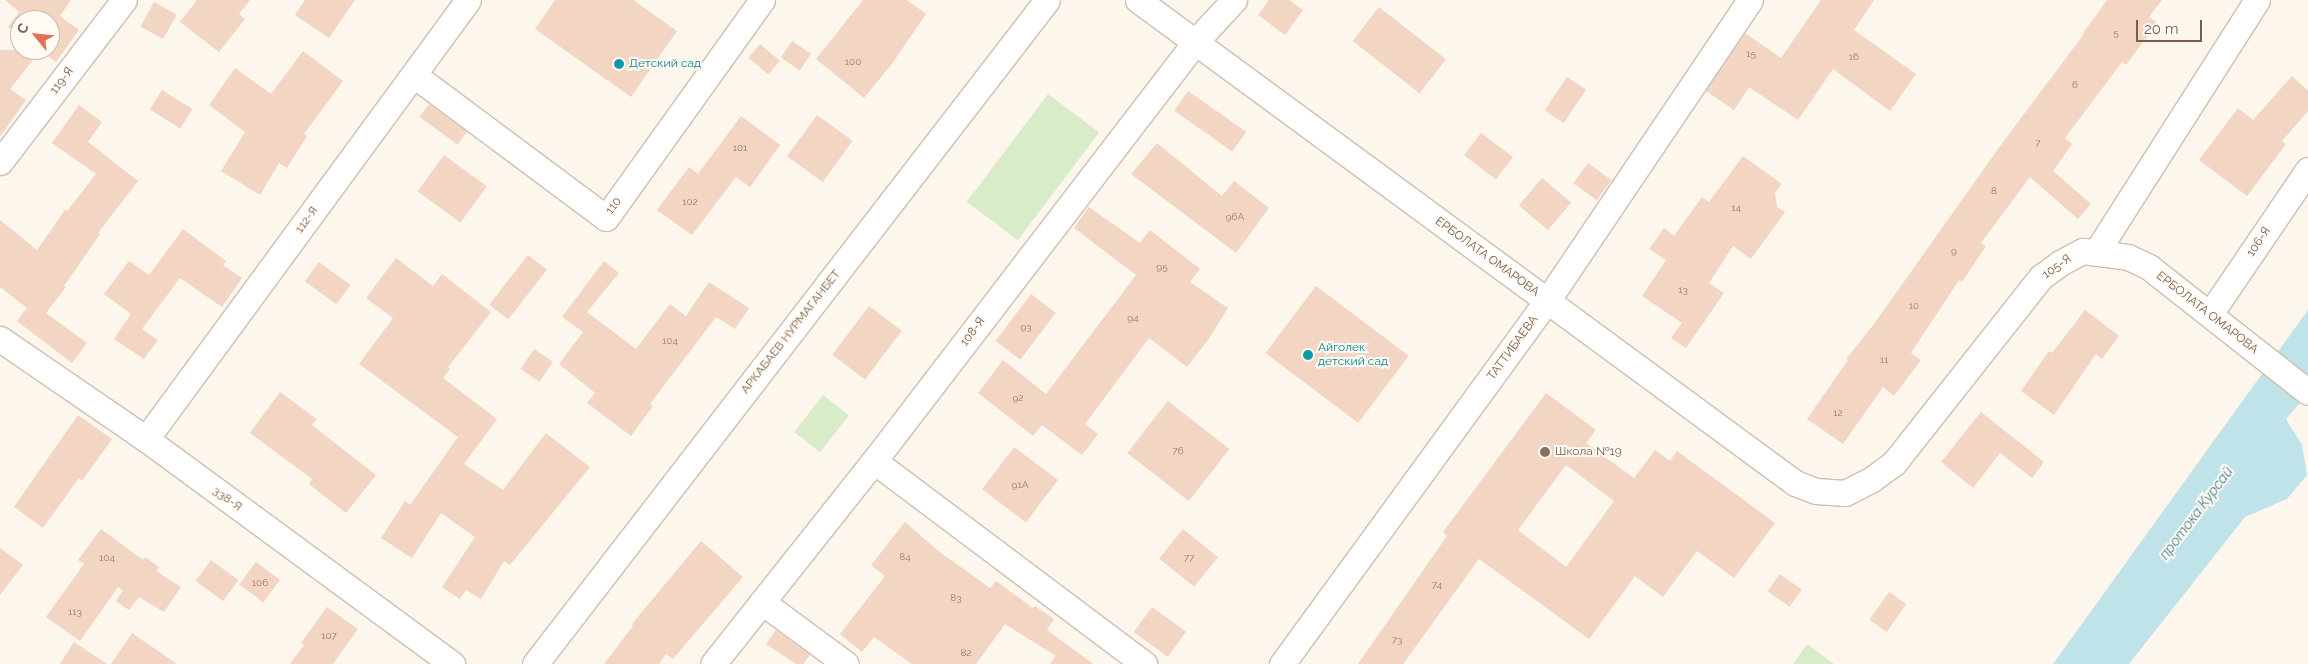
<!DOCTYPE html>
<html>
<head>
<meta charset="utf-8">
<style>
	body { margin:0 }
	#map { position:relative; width:2308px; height:664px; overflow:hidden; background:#fdf6ec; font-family:Raleway,sans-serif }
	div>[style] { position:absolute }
	.green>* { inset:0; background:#d8ecc9; transform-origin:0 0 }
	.water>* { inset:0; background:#bfe3e8 }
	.building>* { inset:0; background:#f3d5c3; transform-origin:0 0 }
	.roads { filter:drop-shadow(1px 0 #d1beb0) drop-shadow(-1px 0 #d1beb0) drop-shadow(0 1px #d1beb0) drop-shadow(0 -1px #d1beb0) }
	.street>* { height:25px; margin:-12.5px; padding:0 12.5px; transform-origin:12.5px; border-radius:12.5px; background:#fff }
	.dots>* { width:14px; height:14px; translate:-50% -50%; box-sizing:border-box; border:2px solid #fffaf3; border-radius:50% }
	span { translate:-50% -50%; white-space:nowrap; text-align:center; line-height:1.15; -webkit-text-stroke:4px #fffaf3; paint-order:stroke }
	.number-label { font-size:10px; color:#987a6a }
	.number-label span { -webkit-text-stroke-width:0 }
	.culture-label { font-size:12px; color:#0d838f }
	.left { translate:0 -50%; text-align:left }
	.street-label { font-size:12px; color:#7a5c4d }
	.education-label { font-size:12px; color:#785e54 }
	.water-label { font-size:14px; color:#437c86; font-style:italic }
	.north { position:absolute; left:10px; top:10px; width:50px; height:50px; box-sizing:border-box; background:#fffaf3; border:1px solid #cabbb1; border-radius:50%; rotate:298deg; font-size:14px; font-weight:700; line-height:20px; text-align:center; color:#7a5c4d }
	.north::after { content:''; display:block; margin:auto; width:18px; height:22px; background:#e76f51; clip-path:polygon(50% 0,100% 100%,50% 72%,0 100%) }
	.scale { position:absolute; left:2136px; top:20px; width:66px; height:22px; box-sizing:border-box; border:2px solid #7a5c4d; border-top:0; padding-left:6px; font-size:15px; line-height:18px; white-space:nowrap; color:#7a5c4d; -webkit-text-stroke:4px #fffaf3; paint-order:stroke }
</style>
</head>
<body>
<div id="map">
	<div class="green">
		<div style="left:1048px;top:94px;width:64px;height:135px;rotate:37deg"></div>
		<div style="left:823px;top:395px;width:33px;height:47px;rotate:38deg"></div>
		<div style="clip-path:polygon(1807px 644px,1834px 664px,1793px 664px)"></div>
	</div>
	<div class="water">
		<div style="clip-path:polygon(2308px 310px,2308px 393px,2286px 419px,2302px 445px,2307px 475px,2287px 499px,2245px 517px,2129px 664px,2053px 664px)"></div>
	</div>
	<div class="building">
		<div style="clip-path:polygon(5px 0,71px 0,60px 16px,79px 30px,56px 62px,40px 51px,10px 89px,26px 100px,0 137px,0 50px,50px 50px,50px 20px,20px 20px,20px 36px,8px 27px,19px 12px)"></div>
		<div style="clip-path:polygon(197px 0,250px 0,239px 14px,245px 19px,219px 52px,180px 22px)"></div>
		<div style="clip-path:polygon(305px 0,355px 0,329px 38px,295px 15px)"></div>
		<div style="clip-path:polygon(555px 0,633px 0,677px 31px,631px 97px,535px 29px)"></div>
		<div style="clip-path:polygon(863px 0,907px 0,926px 14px,891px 65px,864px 98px,816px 59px)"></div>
		<div style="clip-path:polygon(1269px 0,1289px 0,1303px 10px,1285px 35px,1258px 15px)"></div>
		<div style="clip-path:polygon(1821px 0,1874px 0,1854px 30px,1916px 74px,1890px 111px,1833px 69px,1798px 120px,1749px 87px,1734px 110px,1706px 91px,1745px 33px,1781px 58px)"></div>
		<div style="clip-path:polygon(2107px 0,2162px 0,2149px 17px,2157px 23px,2126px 65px,2122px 62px,2065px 138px,2072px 144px,2053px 171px,2091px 204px,2078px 219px,2030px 177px,1981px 243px,1986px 246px,1962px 282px,1959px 280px,1911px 353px,1921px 360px,1894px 396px,1883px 387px,1843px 444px,1807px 419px,1848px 360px,1846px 359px,1874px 324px,2003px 142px,2084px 34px,2083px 33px)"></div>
		<div style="left:154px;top:2px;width:26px;height:28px;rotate:29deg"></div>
		<div style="left:1379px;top:7px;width:85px;height:43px;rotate:38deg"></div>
		<div style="left:792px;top:41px;width:23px;height:20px;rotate:34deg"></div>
		<div style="left:760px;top:44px;width:26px;height:18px;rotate:40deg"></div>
		<div style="clip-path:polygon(303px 51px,343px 81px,304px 134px,307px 136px,287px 168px,279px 163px,260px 195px,221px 171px,245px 132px,209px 105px,235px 68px,271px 94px)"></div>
		<div style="clip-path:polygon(2292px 76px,2308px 91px,2308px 111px,2282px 141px,2286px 144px,2247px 196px,2199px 160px,2238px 108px,2253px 120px)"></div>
		<div style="left:1567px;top:77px;width:23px;height:40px;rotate:34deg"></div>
		<div style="left:162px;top:90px;width:36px;height:23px;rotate:32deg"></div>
		<div style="left:1188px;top:91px;width:71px;height:24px;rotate:35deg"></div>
		<div style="left:429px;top:104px;width:47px;height:16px;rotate:36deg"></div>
		<div style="clip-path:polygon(79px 105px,102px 122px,88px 142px,138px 181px,98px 233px,100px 234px,64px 286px,66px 287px,46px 313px,87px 343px,72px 363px,17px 321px,27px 308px,0 287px,0 220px,37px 250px,65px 210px,67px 211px,96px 174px,52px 143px)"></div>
		<div style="left:817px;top:115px;width:44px;height:51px;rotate:36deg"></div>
		<div style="clip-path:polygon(741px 116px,780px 145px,750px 187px,736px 177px,692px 235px,657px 210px,689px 167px,698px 174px)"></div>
		<div style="left:1481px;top:133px;width:40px;height:28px;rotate:37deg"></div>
		<div style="clip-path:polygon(1157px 143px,1222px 196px,1234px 181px,1269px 208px,1236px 253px,1131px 174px)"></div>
		<div style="left:444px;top:155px;width:53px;height:45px;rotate:36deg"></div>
		<div style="clip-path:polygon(1743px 156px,1782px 184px,1775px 193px,1777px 207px,1785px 212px,1751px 259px,1733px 246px,1709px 283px,1724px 293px,1686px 348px,1671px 338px,1682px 323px,1642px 296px,1666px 260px,1649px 249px,1664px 228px,1674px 236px,1702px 197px,1709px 202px)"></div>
		<div style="left:1588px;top:163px;width:29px;height:25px;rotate:36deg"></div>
		<div style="left:1542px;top:178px;width:38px;height:36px;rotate:40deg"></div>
		<div style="clip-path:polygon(1089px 207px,1140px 243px,1150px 230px,1200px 269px,1190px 282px,1228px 308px,1208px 340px,1187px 367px,1149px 338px,1085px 424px,1098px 434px,1082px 455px,1042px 425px,1033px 436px,978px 393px,1003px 360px,1046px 394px,1136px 275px,1074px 228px)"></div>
		<div style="clip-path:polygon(183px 229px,226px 261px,223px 265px,242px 278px,222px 307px,180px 278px,142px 329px,158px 340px,144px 359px,114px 339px,131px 314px,104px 294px,129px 261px,149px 275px)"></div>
		<div style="left:528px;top:255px;width:24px;height:63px;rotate:38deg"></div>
		<div style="clip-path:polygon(396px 258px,433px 286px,442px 274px,491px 312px,448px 367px,450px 369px,443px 378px,497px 419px,464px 464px,503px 490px,546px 433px,590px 467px,510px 565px,504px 561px,481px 599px,466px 590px,460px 599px,442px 587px,475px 537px,441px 513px,412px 558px,381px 538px,405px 501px,410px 505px,458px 437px,359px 364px,393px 318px,366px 298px)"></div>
		<div style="clip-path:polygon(604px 261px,619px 273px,587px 312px,636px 349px,670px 304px,686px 316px,709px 282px,749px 308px,735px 329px,716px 317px,650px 404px,653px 406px,631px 436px,587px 403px,595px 393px,559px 364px,583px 332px,562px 317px)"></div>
		<div style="left:319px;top:262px;width:39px;height:24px;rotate:36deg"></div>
		<div style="left:1316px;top:286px;width:116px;height:84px;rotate:37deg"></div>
		<div style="left:1031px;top:294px;width:31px;height:59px;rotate:37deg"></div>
		<div style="left:869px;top:306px;width:41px;height:61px;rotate:37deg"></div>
		<div style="clip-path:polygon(2085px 310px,2119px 336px,2102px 359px,2096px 354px,2054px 415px,2021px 391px,2049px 351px,2052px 353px)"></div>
		<div style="left:534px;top:349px;width:23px;height:24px;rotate:34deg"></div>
		<div style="clip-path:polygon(280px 392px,317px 419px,312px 425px,376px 475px,346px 513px,309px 484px,312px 479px,250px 433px)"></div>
		<div style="clip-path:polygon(evenodd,1546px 393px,1596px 430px,1586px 443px,1634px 478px,1655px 450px,1670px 461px,1677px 451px,1775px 523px,1734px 578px,1697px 551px,1663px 597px,1635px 576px,1589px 639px,1479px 559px,1403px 664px,1358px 664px,1447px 536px,1443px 532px,1546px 393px,1566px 465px,1614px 501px,1566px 567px,1518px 530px,1566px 465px)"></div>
		<div style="left:1168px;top:401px;width:78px;height:66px;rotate:38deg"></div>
		<div style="clip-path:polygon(1981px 412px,2044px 462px,2032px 478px,2000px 453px,1973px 488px,1941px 462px)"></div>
		<div style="clip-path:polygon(78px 415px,112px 439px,82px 481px,79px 478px,43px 528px,14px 507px)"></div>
		<div style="left:1014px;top:447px;width:55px;height:53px;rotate:37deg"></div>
		<div style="clip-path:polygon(905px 522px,937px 550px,990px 588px,996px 581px,1033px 608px,1035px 606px,1054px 619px,1047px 630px,1093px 664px,1050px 664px,1056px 656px,1005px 624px,976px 664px,912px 664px,874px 637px,862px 652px,840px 634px,885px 576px,871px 565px)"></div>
		<div style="clip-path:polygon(101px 529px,143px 560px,145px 557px,159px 567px,156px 571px,181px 587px,164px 612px,139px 597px,129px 610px,116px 601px,123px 590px,118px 587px,80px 641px,46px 617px,84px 564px,78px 560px)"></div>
		<div style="left:1183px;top:529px;width:45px;height:38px;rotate:39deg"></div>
		<div style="clip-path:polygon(701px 541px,743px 577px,673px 659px,666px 654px,659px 664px,604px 664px,633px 626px,632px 624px)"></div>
		<div style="clip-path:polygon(0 548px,23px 565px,0 595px)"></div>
		<div style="left:211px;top:560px;width:34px;height:26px;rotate:36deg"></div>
		<div style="left:256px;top:562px;width:30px;height:28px;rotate:37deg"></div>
		<div style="left:1780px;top:574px;width:27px;height:21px;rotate:36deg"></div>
		<div style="left:1889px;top:592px;width:21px;height:34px;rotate:35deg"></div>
		<div style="clip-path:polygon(327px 607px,358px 629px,333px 664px,290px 664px,304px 645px,301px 643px)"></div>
		<div style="left:1152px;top:607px;width:42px;height:31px;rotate:36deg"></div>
		<div style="clip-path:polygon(776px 630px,810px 655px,803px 664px,796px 664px,766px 644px)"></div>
		<div style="clip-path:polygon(132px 633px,177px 664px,111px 664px)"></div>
		<div style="clip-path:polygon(74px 642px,107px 664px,60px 664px)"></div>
	</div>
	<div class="roads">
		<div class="street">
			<div style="left:1138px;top:0;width:815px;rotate:36.32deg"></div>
			<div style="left:1795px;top:483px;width:22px;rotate:21deg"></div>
			<div style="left:1816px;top:491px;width:29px;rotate:4deg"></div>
			<div style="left:1845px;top:493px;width:30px;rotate:-27deg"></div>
			<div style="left:1872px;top:479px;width:27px;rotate:-36deg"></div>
			<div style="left:1894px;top:463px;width:237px;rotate:-51.7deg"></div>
			<div style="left:2041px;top:277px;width:24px;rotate:-36deg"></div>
			<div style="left:2060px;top:263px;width:26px;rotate:-28deg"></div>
			<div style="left:2083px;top:251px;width:45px;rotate:7.6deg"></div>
			<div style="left:2128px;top:257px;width:23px;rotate:25deg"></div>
			<div style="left:2149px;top:267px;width:202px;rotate:38.2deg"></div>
			<div style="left:414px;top:75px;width:239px;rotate:36.7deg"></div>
			<div style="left:606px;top:218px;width:268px;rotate:-54.4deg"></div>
			<div style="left:0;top:162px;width:204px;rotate:-52.6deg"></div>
			<div style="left:2097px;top:251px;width:298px;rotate:-57.5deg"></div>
			<div style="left:2210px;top:314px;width:174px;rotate:-55.8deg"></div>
			<div style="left:0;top:339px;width:177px;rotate:34.4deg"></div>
			<div style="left:146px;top:439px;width:380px;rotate:36.3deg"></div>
			<div style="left:146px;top:439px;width:544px;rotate:-53.74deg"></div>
			<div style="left:874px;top:461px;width:338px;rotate:36.9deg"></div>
			<div style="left:762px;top:602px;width:104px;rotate:36.4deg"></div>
			<div style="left:535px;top:664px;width:838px;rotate:-52.36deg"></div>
			<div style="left:713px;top:664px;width:259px;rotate:-51.6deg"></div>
			<div style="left:874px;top:461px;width:529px;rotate:-52.52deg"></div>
			<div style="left:1196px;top:41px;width:56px;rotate:-47.2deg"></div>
			<div style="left:1282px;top:664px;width:449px;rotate:-53.9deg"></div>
			<div style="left:1547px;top:301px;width:363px;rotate:-56deg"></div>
		</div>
	</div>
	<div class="dots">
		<div style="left:619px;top:64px;background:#0f9aa8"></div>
		<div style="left:1308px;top:355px;background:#0f9aa8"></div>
		<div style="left:1545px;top:452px;background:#8d6e63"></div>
	</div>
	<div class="number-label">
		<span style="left:2116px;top:33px">5</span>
		<span style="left:1751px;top:54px">15</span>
		<span style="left:1854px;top:57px">16</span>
		<span style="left:853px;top:62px">100</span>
		<span style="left:2075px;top:85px">6</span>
		<span style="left:2038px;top:143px">7</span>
		<span style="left:740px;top:148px">101</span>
		<span style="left:1994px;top:191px">8</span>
		<span style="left:690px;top:202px">102</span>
		<span style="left:1736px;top:208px">14</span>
		<span style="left:1235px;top:217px">96А</span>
		<span style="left:1954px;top:251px">9</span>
		<span style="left:1162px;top:267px">95</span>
		<span style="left:1683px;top:290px">13</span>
		<span style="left:1914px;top:306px">10</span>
		<span style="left:1133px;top:318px">94</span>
		<span style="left:1026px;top:327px">93</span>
		<span style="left:670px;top:341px">104</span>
		<span style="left:1884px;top:360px">11</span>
		<span style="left:1018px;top:398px">92</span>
		<span style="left:1838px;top:413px">12</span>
		<span style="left:1178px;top:451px">76</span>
		<span style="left:1020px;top:485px">91А</span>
		<span style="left:905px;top:557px">84</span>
		<span style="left:107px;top:558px">104</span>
		<span style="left:1189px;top:558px">77</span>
		<span style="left:260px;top:583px">106</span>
		<span style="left:1437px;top:585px">74</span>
		<span style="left:956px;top:598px">83</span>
		<span style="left:75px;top:612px">113</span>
		<span style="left:329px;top:636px">107</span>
		<span style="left:1397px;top:640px">73</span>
		<span style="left:966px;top:653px">82</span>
	</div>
	<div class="culture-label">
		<span class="left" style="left:629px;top:64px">Детский сад</span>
		<span class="left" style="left:1318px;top:355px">Айголек<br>детский сад</span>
	</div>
	<div class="street-label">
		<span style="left:62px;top:81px;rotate:-53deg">119-Я</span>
		<span style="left:614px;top:206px;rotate:-53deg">110</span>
		<span style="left:307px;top:220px;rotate:-54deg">112-Я</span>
		<span style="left:2259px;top:242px;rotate:-56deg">106-Я</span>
		<span style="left:1487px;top:257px;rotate:36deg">ЕРБОЛАТА ОМАРОВА</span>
		<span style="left:2057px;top:267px;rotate:-35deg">105-Я</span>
		<span style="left:2207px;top:313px;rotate:38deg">ЕРБОЛАТА ОМАРОВА</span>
		<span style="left:791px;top:332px;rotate:-52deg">АРКАБАЕВ НУРМАГАНБЕТ</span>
		<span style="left:973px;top:332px;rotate:-53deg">108-Я</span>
		<span style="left:1513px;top:348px;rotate:-54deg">ТАТТИБАЕВА</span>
		<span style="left:227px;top:499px;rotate:36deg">338-Я</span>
	</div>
	<div class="education-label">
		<span class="left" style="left:1555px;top:452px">Школа №19</span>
	</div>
	<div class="water-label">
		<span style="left:2196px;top:513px;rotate:-53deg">протока Курсай</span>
	</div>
	<div class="north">С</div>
	<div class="scale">20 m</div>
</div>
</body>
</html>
